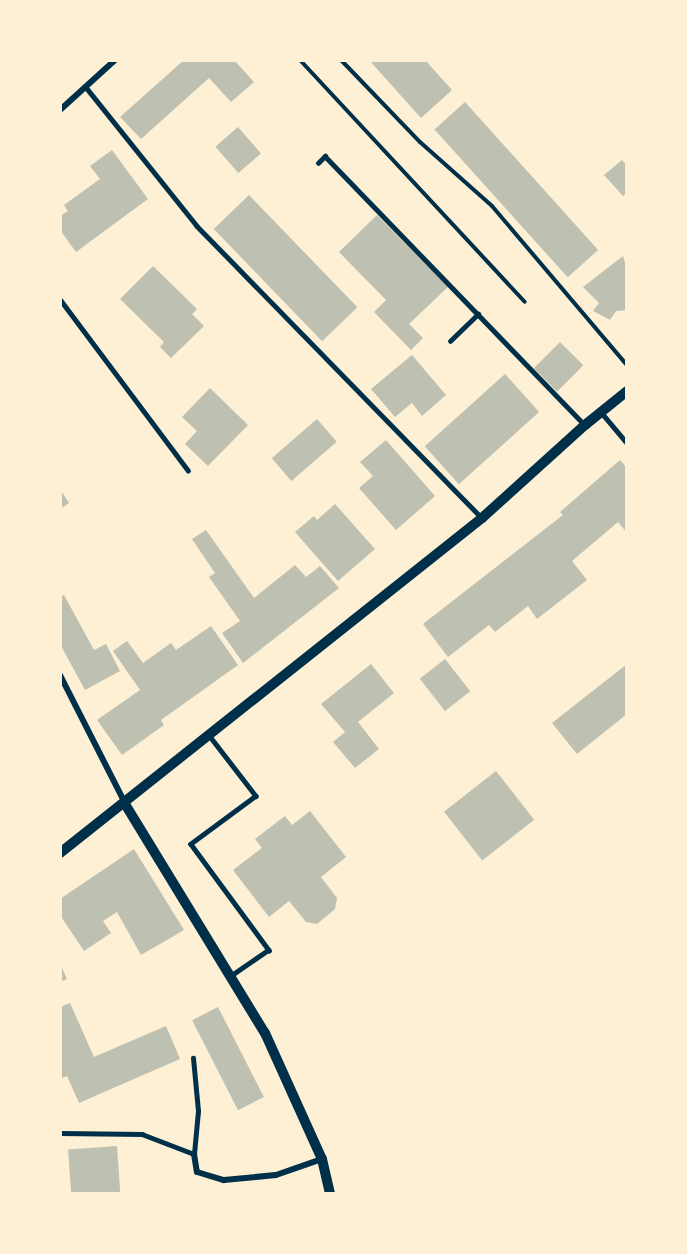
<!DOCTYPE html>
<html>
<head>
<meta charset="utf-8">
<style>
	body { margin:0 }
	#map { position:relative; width:687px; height:1254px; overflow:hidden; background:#fdf0d5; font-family:"Libre Baskerville",serif }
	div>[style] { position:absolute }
	.building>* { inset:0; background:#bec0b2; transform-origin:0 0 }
	.path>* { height:4px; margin:-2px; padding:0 2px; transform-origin:2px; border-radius:2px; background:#003049 }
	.service>* { height:4.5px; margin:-2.25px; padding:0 2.25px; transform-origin:2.25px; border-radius:2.25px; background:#003049 }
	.minor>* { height:6px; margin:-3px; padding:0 3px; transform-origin:3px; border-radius:3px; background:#003049 }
	.tertiary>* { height:10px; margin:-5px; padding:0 5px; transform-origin:5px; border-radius:5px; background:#003049 }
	span { translate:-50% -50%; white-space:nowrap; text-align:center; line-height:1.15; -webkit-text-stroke:4.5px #fdf0d5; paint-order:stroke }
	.frame { position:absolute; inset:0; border:62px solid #fdf0d5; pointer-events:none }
</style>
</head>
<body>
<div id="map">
	<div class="building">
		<div style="clip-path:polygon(184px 60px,234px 60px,254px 82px,231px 102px,209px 78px,141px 139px,120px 117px)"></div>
		<div style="clip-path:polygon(369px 60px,425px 60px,452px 90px,421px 118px)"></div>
		<div style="left:465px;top:102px;width:199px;height:41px;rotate:48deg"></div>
		<div style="left:238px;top:127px;width:35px;height:30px;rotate:49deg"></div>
		<div style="clip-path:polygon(112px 150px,148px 199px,76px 252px,60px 230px,60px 216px,68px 211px,64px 205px,100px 179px,90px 166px)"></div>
		<div style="clip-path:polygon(622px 160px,627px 166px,627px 193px,623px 196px,604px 175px)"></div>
		<div style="left:249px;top:195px;width:156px;height:49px;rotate:46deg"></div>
		<div style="clip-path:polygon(377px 215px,448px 287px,409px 324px,423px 338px,411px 350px,374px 312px,386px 300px,339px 252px)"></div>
		<div style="clip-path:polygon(623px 256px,627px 269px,627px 310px,616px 311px,610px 320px,593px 311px,599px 303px,583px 287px)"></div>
		<div style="clip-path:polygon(153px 266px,197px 309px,192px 314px,204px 326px,171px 358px,160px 347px,164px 342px,120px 299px)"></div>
		<div style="left:560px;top:342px;width:33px;height:37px;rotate:45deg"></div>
		<div style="clip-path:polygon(412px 355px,446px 395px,422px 416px,412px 403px,395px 417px,371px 389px)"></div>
		<div style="left:505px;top:374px;width:51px;height:108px;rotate:48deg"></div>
		<div style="clip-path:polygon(210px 388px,248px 425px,208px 466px,185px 444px,197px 431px,182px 417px)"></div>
		<div style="left:317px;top:419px;width:30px;height:60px;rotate:49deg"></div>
		<div style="clip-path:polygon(386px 440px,435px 496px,396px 530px,359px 488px,373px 476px,360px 462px)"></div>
		<div style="clip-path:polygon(620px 460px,627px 468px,627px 533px,618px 522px,572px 561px,587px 580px,537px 619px,528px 606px,495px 632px,489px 625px,448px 657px,423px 624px,563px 515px,560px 512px)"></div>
		<div style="clip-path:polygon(60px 489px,69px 503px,60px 509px)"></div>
		<div style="clip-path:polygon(335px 504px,375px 549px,338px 581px,295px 532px,314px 516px,317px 520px)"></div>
		<div style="clip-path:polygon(206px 530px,254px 598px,295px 565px,306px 577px,320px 566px,339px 588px,243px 663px,222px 633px,240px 621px,209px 577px,215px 573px,192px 539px)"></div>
		<div style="clip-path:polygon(64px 595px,94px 650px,106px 644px,120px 671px,85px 690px,60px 644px,60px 597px)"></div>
		<div style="clip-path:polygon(211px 626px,238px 665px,161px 720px,164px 725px,122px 755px,97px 720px,140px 690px,113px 651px,127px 641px,143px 663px,171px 643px,176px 650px)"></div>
		<div style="left:445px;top:659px;width:41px;height:32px;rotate:52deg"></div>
		<div style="clip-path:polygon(371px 664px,394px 693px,358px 722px,379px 749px,355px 768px,333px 742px,345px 732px,321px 704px)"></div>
		<div style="clip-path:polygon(627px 664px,627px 714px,577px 754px,552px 723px)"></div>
		<div style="left:496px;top:771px;width:62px;height:66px;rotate:52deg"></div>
		<div style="clip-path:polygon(310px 811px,346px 857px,321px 877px,337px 898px,335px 909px,317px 924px,306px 922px,289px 901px,269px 917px,233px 870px,262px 848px,255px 839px,285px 816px,292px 825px)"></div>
		<div style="clip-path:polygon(134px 849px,184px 930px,141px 955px,117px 912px,103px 921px,111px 933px,84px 951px,60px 915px,60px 899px)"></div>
		<div style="clip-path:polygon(60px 963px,67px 979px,60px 982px)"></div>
		<div style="clip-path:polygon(70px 1003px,94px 1057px,166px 1026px,180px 1059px,79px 1103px,67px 1076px,60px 1079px,60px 1007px)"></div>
		<div style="left:218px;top:1007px;width:101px;height:29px;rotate:63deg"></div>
		<div style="left:117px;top:1146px;width:48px;height:49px;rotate:86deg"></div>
	</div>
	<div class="path">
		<div style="left:300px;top:60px;width:330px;rotate:47.1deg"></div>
		<div style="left:341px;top:60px;width:114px;rotate:46.1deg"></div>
		<div style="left:420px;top:142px;width:96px;rotate:41.6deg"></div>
		<div style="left:492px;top:206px;width:209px;rotate:49.7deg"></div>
	</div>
	<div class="service">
		<div style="left:85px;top:86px;width:179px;rotate:51.3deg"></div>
		<div style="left:197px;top:226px;width:407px;rotate:45.7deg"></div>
		<div style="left:318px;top:163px;width:10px;rotate:-45deg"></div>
		<div style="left:325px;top:156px;width:374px;rotate:46deg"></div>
		<div style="left:60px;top:299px;width:214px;rotate:53.2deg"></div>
		<div style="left:450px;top:341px;width:39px;rotate:-44deg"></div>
		<div style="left:601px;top:412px;width:40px;rotate:50deg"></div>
		<div style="left:209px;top:735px;width:77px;rotate:52.4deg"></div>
		<div style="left:256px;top:796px;width:81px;rotate:143.6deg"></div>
		<div style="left:191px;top:844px;width:132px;rotate:53.7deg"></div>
		<div style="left:269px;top:950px;width:46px;rotate:145.6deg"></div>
		<div style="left:60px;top:1133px;width:82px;rotate:0.7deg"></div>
		<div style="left:142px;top:1134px;width:56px;rotate:21deg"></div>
		<div style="left:194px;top:1154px;width:43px;rotate:-84.7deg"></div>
		<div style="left:198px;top:1111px;width:53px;rotate:-95.4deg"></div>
	</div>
	<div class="minor">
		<div style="left:60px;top:110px;width:74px;rotate:-42.3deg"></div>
		<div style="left:60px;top:675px;width:144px;rotate:63.1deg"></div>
		<div style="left:194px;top:1154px;width:18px;rotate:81deg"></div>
		<div style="left:197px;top:1172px;width:28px;rotate:17deg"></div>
		<div style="left:224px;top:1180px;width:52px;rotate:-5.5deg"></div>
		<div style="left:276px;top:1175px;width:49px;rotate:-19.2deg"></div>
	</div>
	<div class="tertiary">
		<div style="left:125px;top:804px;width:268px;rotate:58.6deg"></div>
		<div style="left:265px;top:1033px;width:138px;rotate:65.7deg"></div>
		<div style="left:322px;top:1159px;width:36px;rotate:77deg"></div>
		<div style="left:60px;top:853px;width:539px;rotate:-38.44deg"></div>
		<div style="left:482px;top:518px;width:139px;rotate:-42.1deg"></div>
		<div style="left:585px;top:425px;width:54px;rotate:-39deg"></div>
	</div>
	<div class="frame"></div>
</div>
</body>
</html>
